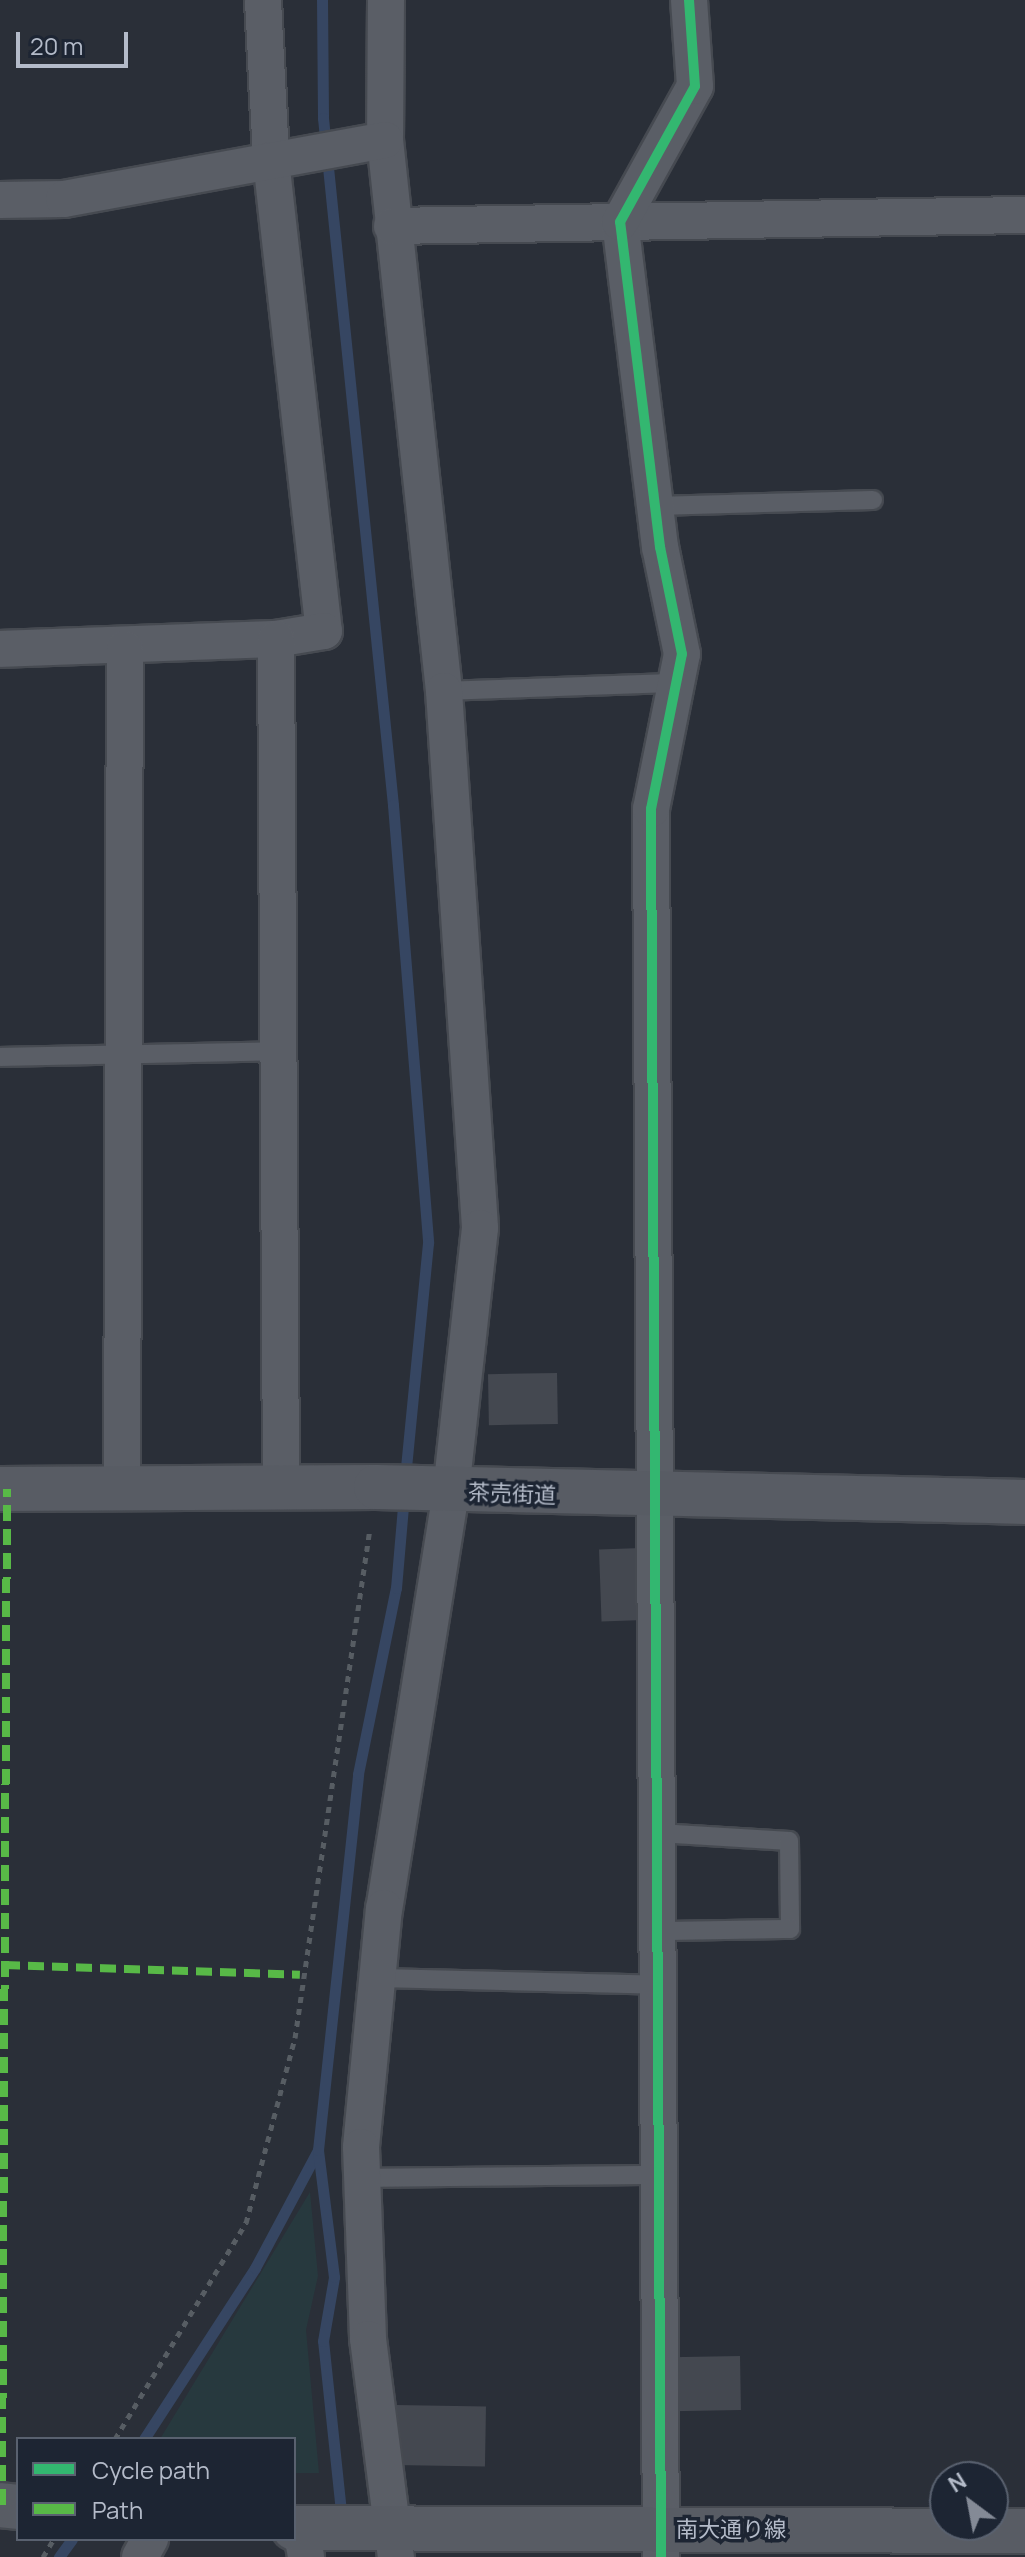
<!DOCTYPE html>
<html>
<head>
<meta charset="utf-8">
<style>
	body { margin:0 }
	#map { position:relative; width:1025px; height:2557px; overflow:hidden; background:#2a2f38; font-family:Manrope,"Noto Sans JP",sans-serif }
	div>[style] { position:absolute }
	.green>* { inset:0; background:#27393e }
	.stream>* { height:11px; margin:-5.5px; padding:0 5.5px; transform-origin:5.5px; border-radius:5.5px; background:#364662 }
	.building>* { inset:0; background:#444850; transform-origin:0 0 }
	.path>* { height:5px; margin-top:-2.5px; transform-origin:0; background:repeating-linear-gradient(90deg,#575d63 0 6px,transparent 0 12px) }
	.roads { filter:drop-shadow(2px 0 #464a51) drop-shadow(-2px 0 #464a51) drop-shadow(0 2px #464a51) drop-shadow(0 -2px #464a51) }
	.lane>* { height:18px; margin:-9px; padding:0 9px; transform-origin:9px; border-radius:9px; background:#5a5e66 }
	.street>* { height:36px; margin:-18px; padding:0 18px; transform-origin:18px; border-radius:18px; background:#5a5e66 }
	.secondary>* { height:44px; margin:-22px; padding:0 22px; transform-origin:22px; border-radius:22px; background:#585c64 }
	.quiet>* { height:8px; margin-top:-4px; transform-origin:0; background:repeating-linear-gradient(90deg,#58b947 0 16px,transparent 0 24px) }
	.cycleway>* { height:10px; margin:-5px; padding:0 5px; transform-origin:5px; border-radius:5px; background:#33b770 }
	span { translate:-50% -50%; white-space:nowrap; text-align:center; line-height:1.15; -webkit-text-stroke:7px #1d2533; paint-order:stroke }
	.street-label { font-size:22px; color:#b4bbc9 }
	.legend { position:absolute; left:16px; top:2437px; width:280px; height:104px; box-sizing:border-box; background:#1d2533; border:2px solid #59616f; margin:0; padding:10px 14px; list-style:none; font-size:24px; color:#b4bbc9 }
	.legend li { display:flex; align-items:center; gap:16px; height:40px }
	.legend b { width:40px; border:2px solid #59616f }
	.north { position:absolute; left:929px; top:2461px; width:80px; height:80px; box-sizing:border-box; background:#1d2533; border:2px solid #59616f; border-radius:50%; rotate:328deg; font-size:22px; font-weight:700; line-height:32px; text-align:center; color:#b4bbc9 }
	.north::after { content:''; display:block; margin:auto; width:28px; height:36px; background:#848a96; clip-path:polygon(50% 0,100% 100%,50% 72%,0 100%) }
	.scale { position:absolute; left:16px; top:32px; width:112px; height:36px; box-sizing:border-box; border:4px solid #b4bbc9; border-top:0; padding-left:10px; font-size:24px; line-height:28px; white-space:nowrap; color:#b4bbc9; -webkit-text-stroke:6px #1d2533; paint-order:stroke }
</style>
</head>
<body>
<div id="map">
	<div class="green">
		<div style="clip-path:polygon(310px 2192px,318px 2276px,306px 2330px,319px 2473px,294px 2473px,294px 2439px,160px 2439px)"></div>
	</div>
	<div class="stream">
		<div style="left:322px;top:0;width:118px;rotate:89.5deg"></div>
		<div style="left:323px;top:118px;width:691px;rotate:84.18deg"></div>
		<div style="left:393px;top:805px;width:439px;rotate:85.4deg"></div>
		<div style="left:428px;top:1243px;width:236px;rotate:95.6deg"></div>
		<div style="left:144px;top:2439px;width:204px;rotate:-57deg"></div>
		<div style="left:255px;top:2268px;width:134px;rotate:-61.9deg"></div>
		<div style="left:342px;top:2521px;width:181px;rotate:-96deg"></div>
		<div style="left:323px;top:2341px;width:65px;rotate:-80.2deg"></div>
		<div style="left:334px;top:2277px;width:128px;rotate:-97.2deg"></div>
		<div style="left:318px;top:2150px;width:378px;rotate:-83.9deg"></div>
		<div style="left:358px;top:1774px;width:190px;rotate:-78.5deg"></div>
		<div style="left:396px;top:1588px;width:93px;rotate:-85.1deg"></div>
		<div style="left:59px;top:2557px;width:22px;rotate:-54deg"></div>
	</div>
	<div class="building">
		<div style="left:557px;top:1373px;width:51px;height:69px;rotate:89deg"></div>
		<div style="left:641px;top:1548px;width:72px;height:42px;rotate:88deg"></div>
		<div style="left:740px;top:2356px;width:54px;height:70px;rotate:89deg"></div>
		<div style="left:396px;top:2405px;width:90px;height:60px;rotate:1deg"></div>
	</div>
	<div class="path">
		<div style="left:115px;top:2439px;width:253px;rotate:-58.8deg"></div>
		<div style="left:246px;top:2223px;width:191px;rotate:-75.2deg"></div>
		<div style="left:295px;top:2038px;width:515px;rotate:-81.63deg"></div>
		<div style="left:43px;top:2557px;width:21px;rotate:-59deg"></div>
	</div>
	<div class="roads">
		<div class="lane">
			<div style="left:655px;top:506px;width:218px;rotate:-1.6deg"></div>
			<div style="left:444px;top:691px;width:233px;rotate:-2deg"></div>
			<div style="left:0;top:1057px;width:281px;rotate:-1.2deg"></div>
			<div style="left:659px;top:1833px;width:130px;rotate:3.5deg"></div>
			<div style="left:789px;top:1841px;width:88px;rotate:89.3deg"></div>
			<div style="left:790px;top:1929px;width:130px;rotate:179.1deg"></div>
			<div style="left:378px;top:1978px;width:282px;rotate:1.4deg"></div>
			<div style="left:362px;top:2178px;width:298px;rotate:-0.6deg"></div>
		</div>
		<div class="street">
			<div style="left:263px;top:0;width:160px;rotate:87.1deg"></div>
			<div style="left:271px;top:160px;width:474px;rotate:83.6deg"></div>
			<div style="left:324px;top:631px;width:49px;rotate:170.5deg"></div>
			<div style="left:386px;top:0;width:140px;rotate:90.4deg"></div>
			<div style="left:385px;top:140px;width:554px;rotate:83.89deg"></div>
			<div style="left:444px;top:691px;width:538px;rotate:86.16deg"></div>
			<div style="left:480px;top:1228px;width:266px;rotate:96.3deg"></div>
			<div style="left:451px;top:1492px;width:421px;rotate:99.1deg"></div>
			<div style="left:384px;top:1908px;width:240px;rotate:95.5deg"></div>
			<div style="left:361px;top:2147px;width:192px;rotate:87.9deg"></div>
			<div style="left:368px;top:2339px;width:220px;rotate:82.7deg"></div>
			<div style="left:0;top:200px;width:64px;rotate:-0.9deg"></div>
			<div style="left:64px;top:199px;width:326px;rotate:-10.4deg"></div>
			<div style="left:392px;top:226px;width:633px;rotate:-1deg"></div>
			<div style="left:0;top:649px;width:276px;rotate:-2.1deg"></div>
			<div style="left:276px;top:639px;width:849px;rotate:89.66deg"></div>
			<div style="left:122px;top:1488px;width:839px;rotate:-89.8deg"></div>
			<div style="left:301px;top:2528px;width:29px;rotate:80deg"></div>
			<div style="left:140px;top:2557px;width:21px;rotate:-61deg"></div>
			<div style="left:661px;top:2557px;width:1748px;rotate:-90.33deg"></div>
			<div style="left:651px;top:809px;width:158px;rotate:-78.7deg"></div>
			<div style="left:682px;top:654px;width:109px;rotate:-101.6deg"></div>
			<div style="left:660px;top:547px;width:327px;rotate:-97deg"></div>
			<div style="left:620px;top:222px;width:155px;rotate:-61.1deg"></div>
			<div style="left:695px;top:86px;width:86px;rotate:-94deg"></div>
		</div>
		<div class="secondary">
			<div style="left:0;top:1489px;width:376px;rotate:-0.3deg"></div>
			<div style="left:376px;top:1487px;width:649px;rotate:1.32deg"></div>
			<div style="left:0;top:2505px;width:18px;rotate:6deg"></div>
			<div style="left:294px;top:2528px;width:731px;rotate:0.24deg"></div>
		</div>
	</div>
	<div class="quiet">
		<div style="left:4px;top:1965px;width:296px;rotate:1.9deg"></div>
		<div style="left:2px;top:2505px;width:1016px;rotate:-89.72deg"></div>
	</div>
	<div class="cycleway">
		<div style="left:661px;top:2557px;width:1748px;rotate:-90.33deg"></div>
		<div style="left:651px;top:809px;width:158px;rotate:-78.7deg"></div>
		<div style="left:682px;top:654px;width:109px;rotate:-101.6deg"></div>
		<div style="left:660px;top:547px;width:327px;rotate:-97deg"></div>
		<div style="left:620px;top:222px;width:155px;rotate:-61.1deg"></div>
		<div style="left:695px;top:86px;width:86px;rotate:-94deg"></div>
	</div>
	<div class="street-label">
		<span style="left:512px;top:1494px;rotate:2deg">茶売街道</span>
		<span style="left:731px;top:2530px">南大通り線</span>
	</div>
	<ul class="legend">
	<li><b style="height:10px;background:#33b770"></b>Cycle path</li>
	<li><b style="height:10px;background:#58b947"></b>Path</li>
	</ul>
	<div class="north">N</div>
	<div class="scale">20 m</div>
</div>
</body>
</html>
